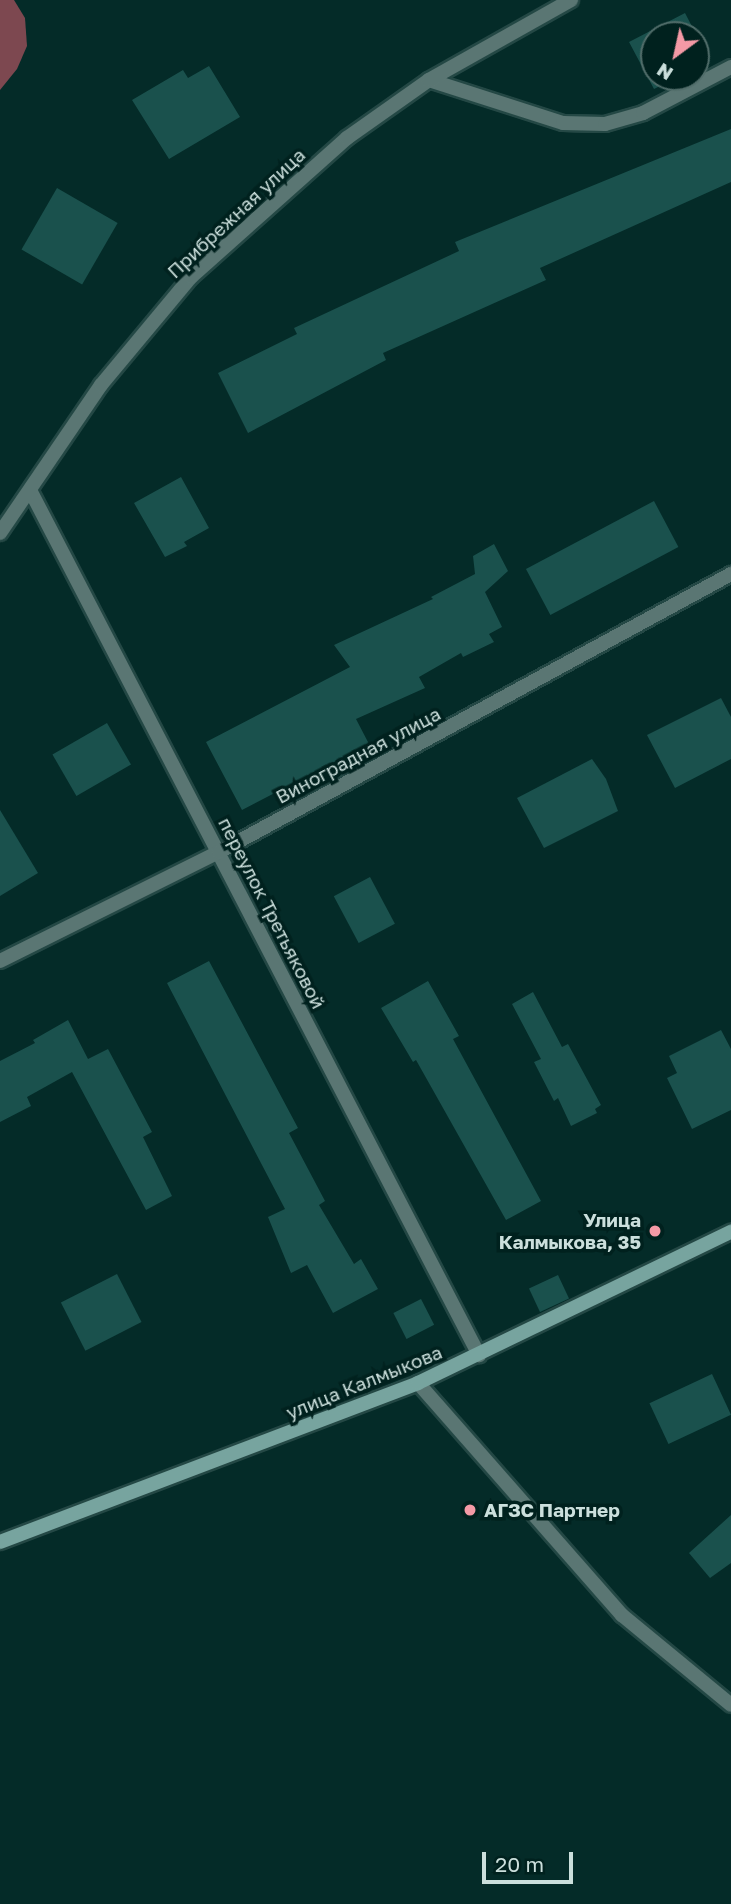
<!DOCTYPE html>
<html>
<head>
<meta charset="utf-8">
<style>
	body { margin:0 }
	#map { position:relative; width:731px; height:1904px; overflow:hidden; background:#042b28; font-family:"Golos Text",sans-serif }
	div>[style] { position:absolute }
	.water>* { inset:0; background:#7d4850 }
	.building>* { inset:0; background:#1a514d; transform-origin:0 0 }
	.roads { filter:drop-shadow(2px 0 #244845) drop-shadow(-2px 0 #244845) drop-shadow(0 2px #244845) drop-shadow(0 -2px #244845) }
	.street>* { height:14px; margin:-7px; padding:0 7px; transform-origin:7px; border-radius:7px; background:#5a7673 }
	.secondary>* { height:14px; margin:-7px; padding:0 7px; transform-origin:7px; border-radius:7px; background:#77a49f }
	.dots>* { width:19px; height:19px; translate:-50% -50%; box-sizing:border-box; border:4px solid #00211e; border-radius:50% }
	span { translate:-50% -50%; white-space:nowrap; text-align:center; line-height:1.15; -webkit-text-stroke:7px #00211e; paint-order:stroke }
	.street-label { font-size:19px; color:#cbdfdc }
	.poi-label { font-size:19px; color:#cbdfdc; font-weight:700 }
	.right { translate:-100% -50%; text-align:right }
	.left { translate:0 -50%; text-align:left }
	.north { position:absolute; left:640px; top:21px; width:70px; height:70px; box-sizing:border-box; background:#00211e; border:2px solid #516d6a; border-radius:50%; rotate:213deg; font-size:19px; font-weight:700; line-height:28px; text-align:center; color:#cbdfdc }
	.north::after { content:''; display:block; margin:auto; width:24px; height:32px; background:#f49aa6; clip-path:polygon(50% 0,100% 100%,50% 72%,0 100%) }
	.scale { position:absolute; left:482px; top:1852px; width:91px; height:32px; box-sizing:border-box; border:4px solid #cbdfdc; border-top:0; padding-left:9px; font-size:21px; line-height:24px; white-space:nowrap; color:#cbdfdc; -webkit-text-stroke:5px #00211e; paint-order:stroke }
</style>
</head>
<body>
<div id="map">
	<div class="water">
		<div style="clip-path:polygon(0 0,14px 0,25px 18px,27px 46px,17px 69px,0 90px)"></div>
	</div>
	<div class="building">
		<div style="clip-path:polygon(685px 13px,710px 61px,696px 68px,696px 35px,654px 35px,654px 77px,678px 77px,654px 89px,629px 42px)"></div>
		<div style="clip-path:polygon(209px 66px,240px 117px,169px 159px,132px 100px,183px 70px,188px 78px)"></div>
		<div style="clip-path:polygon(731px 129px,731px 182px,540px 268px,546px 280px,383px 353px,386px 360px,248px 433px,218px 373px,297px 334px,294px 328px,459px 251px,455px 242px)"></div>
		<div style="left:57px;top:188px;width:70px;height:71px;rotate:30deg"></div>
		<div style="clip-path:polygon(181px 477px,209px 528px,184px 542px,187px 546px,165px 557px,134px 503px)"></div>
		<div style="left:654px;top:501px;width:52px;height:145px;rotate:62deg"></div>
		<div style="clip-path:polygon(494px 544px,508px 571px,485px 592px,502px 627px,489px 634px,494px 642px,463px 657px,461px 653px,419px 677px,425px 688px,356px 719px,369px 744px,242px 810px,206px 742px,350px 667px,334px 645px,433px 599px,431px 597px,475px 574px,473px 556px)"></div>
		<div style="clip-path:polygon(721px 698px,731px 717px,731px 759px,675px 788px,647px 735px)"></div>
		<div style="left:107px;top:723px;width:48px;height:63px;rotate:60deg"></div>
		<div style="clip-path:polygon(592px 759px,606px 779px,618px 811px,544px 848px,517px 798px)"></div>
		<div style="clip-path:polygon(0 810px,38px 873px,0 896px)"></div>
		<div style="left:370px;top:877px;width:53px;height:41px;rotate:62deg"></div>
		<div style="clip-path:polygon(209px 961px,298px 1128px,289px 1133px,325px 1201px,319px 1205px,354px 1264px,361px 1259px,378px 1289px,333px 1313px,307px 1265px,291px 1273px,268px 1217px,285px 1209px,167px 983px)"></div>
		<div style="clip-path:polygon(428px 981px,459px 1036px,453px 1039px,541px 1201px,506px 1220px,416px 1060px,413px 1062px,381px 1008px)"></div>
		<div style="clip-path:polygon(533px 992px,562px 1047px,568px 1044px,601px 1105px,595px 1109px,597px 1113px,571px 1126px,558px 1098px,554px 1101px,534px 1062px,541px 1059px,512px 1004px)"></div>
		<div style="clip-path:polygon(68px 1020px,88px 1059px,108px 1049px,152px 1132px,143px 1137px,172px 1196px,146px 1210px,72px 1072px,27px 1097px,31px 1106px,0 1122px,0 1061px,35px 1043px,33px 1040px)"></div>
		<div style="clip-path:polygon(721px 1030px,731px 1049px,731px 1110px,692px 1129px,667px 1078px,677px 1073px,669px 1056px)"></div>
		<div style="left:117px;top:1274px;width:54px;height:63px;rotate:63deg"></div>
		<div style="left:558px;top:1275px;width:26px;height:32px;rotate:65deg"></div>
		<div style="left:421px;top:1299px;width:29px;height:31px;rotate:63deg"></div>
		<div style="left:712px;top:1374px;width:45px;height:69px;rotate:65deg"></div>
		<div style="clip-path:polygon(731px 1515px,731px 1563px,710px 1578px,689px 1553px)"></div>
	</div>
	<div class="roads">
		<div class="street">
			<div style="left:429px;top:80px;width:141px;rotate:17.8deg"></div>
			<div style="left:563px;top:123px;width:42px;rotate:1.4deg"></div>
			<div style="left:605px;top:124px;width:40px;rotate:-16deg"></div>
			<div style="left:643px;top:113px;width:99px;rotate:-27.6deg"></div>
			<div style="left:30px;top:490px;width:975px;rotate:62.57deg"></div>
			<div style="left:0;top:533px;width:179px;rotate:-55.7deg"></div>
			<div style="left:101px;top:385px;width:141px;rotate:-50.2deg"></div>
			<div style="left:191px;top:277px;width:209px;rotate:-41.7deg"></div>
			<div style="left:347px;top:138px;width:100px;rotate:-35.3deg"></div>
			<div style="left:429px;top:80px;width:163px;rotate:-29.4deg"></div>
			<div style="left:0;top:961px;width:245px;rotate:-26.5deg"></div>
			<div style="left:219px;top:852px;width:583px;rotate:-28.5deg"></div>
			<div style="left:418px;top:1383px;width:309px;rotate:48.7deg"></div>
			<div style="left:622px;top:1615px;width:141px;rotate:39.5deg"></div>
		</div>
		<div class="secondary">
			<div style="left:0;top:1542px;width:447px;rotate:-20.8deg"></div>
			<div style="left:418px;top:1383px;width:348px;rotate:-25.8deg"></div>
		</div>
	</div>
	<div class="dots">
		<div style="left:655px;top:1231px;background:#f49aa6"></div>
		<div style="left:470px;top:1510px;background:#f49aa6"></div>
	</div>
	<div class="street-label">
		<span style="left:236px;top:213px;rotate:-43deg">Прибрежная улица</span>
		<span style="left:358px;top:755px;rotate:-28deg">Виноградная улица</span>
		<span style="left:272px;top:913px;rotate:63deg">переулок Третьяковой</span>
		<span style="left:364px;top:1382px;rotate:-22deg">улица Калмыкова</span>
	</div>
	<div class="poi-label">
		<span class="right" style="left:641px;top:1231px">Улица<br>Калмыкова, 35</span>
		<span class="left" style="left:484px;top:1510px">АГЗС Партнер</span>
	</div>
	<div class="north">N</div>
	<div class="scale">20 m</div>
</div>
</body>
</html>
